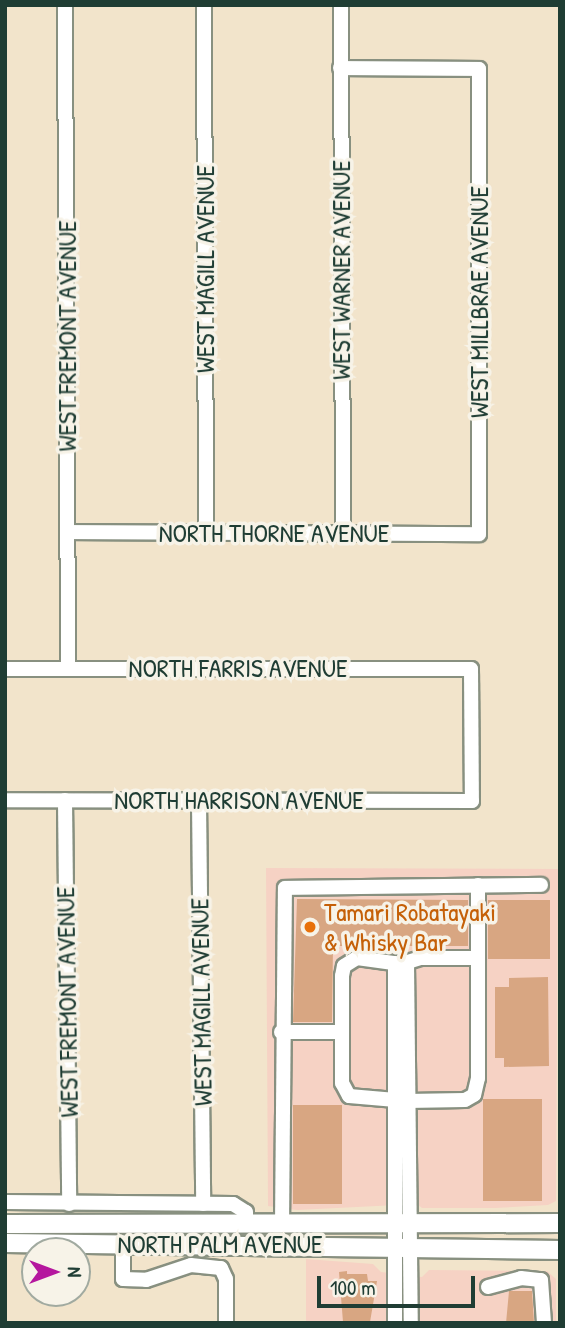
<!DOCTYPE html>
<html>
<head>
<meta charset="utf-8">
<style>
	body { margin:0 }
	#map { position:relative; width:565px; height:1328px; overflow:hidden; background:#f2e4cb; font-family:"Patrick Hand",sans-serif }
	div>[style] { position:absolute }
	.built>* { inset:0; background:#f6d2c4 }
	.building>* { inset:0; background:#d8a682; transform-origin:0 0 }
	.roads { filter:drop-shadow(2px 0 #889080) drop-shadow(-2px 0 #889080) drop-shadow(0 2px #889080) drop-shadow(0 -2px #889080) }
	.minor>* { height:14px; margin:-7px; padding:0 7px; transform-origin:7px; border-radius:7px; background:#fff }
	.major>* { height:18px; margin:-9px; padding:0 9px; transform-origin:9px; border-radius:9px; background:#fff }
	.dots>* { width:19px; height:19px; translate:-50% -50%; box-sizing:border-box; border:4px solid #f7f3e8; border-radius:50% }
	span { translate:-50% -50%; white-space:nowrap; text-align:center; line-height:1.15; -webkit-text-stroke:7px #f7f3e8; paint-order:stroke }
	.street-label { font-size:26px; color:#1f3d34 }
	.food-label { font-size:26px; color:#c56008 }
	.left { translate:0 -50%; text-align:left }
	.frame { position:absolute; inset:0; border:7px solid #1f3d34; pointer-events:none }
	.north { position:absolute; left:21px; top:1237px; width:70px; height:70px; box-sizing:border-box; background:#f7f3e8; border:2px solid #a1aaa0; border-radius:50%; rotate:90deg; font-size:19px; font-weight:700; line-height:28px; text-align:center; color:#1f3d34 }
	.north::after { content:''; display:block; margin:auto; width:24px; height:32px; background:#b5179e; clip-path:polygon(50% 0,100% 100%,50% 72%,0 100%) }
	.scale { position:absolute; left:317px; top:1276px; width:158px; height:32px; box-sizing:border-box; border:4px solid #1f3d34; border-top:0; padding-left:9px; font-size:21px; line-height:24px; white-space:nowrap; color:#1f3d34; -webkit-text-stroke:5px #f7f3e8; paint-order:stroke }
</style>
</head>
<body>
<div id="map">
	<div class="built">
		<div style="clip-path:polygon(266px 868px,558px 869px,556px 1201px,548px 1205px,495px 1208px,422px 1208px,417px 1204px,297px 1210px,268px 1206px)"></div>
		<div style="clip-path:polygon(306px 1259px,373px 1264px,381px 1272px,422px 1277px,429px 1270px,547px 1271px,556px 1279px,556px 1323px,306px 1323px)"></div>
	</div>
	<div class="building">
		<div style="clip-path:polygon(297px 899px,468px 900px,468px 946px,333px 946px,332px 1022px,293px 1022px)"></div>
		<div style="left:488px;top:900px;width:62px;height:59px"></div>
		<div style="clip-path:polygon(548px 977px,549px 1066px,504px 1067px,504px 1058px,495px 1058px,495px 987px,509px 987px,509px 978px)"></div>
		<div style="left:483px;top:1099px;width:59px;height:102px"></div>
		<div style="left:293px;top:1105px;width:49px;height:99px"></div>
		<div style="clip-path:polygon(347px 1271px,347px 1274px,367px 1274px,368px 1281px,377px 1281px,370px 1322px,343px 1322px,339px 1272px)"></div>
		<div style="clip-path:polygon(509px 1291px,532px 1291px,534px 1323px,506px 1323px)"></div>
	</div>
	<div class="roads">
		<div class="minor">
			<div style="left:65px;top:5px;width:662px;rotate:89.74deg"></div>
			<div style="left:204px;top:5px;width:527px;rotate:89.78deg"></div>
			<div style="left:341px;top:5px;width:529px;rotate:89.78deg"></div>
			<div style="left:68px;top:532px;width:411px;rotate:0.3deg"></div>
			<div style="left:479px;top:534px;width:465px;rotate:-90deg"></div>
			<div style="left:479px;top:69px;width:139px;rotate:-179.6deg"></div>
			<div style="left:5px;top:669px;width:466px"></div>
			<div style="left:471px;top:669px;width:132px;rotate:89.6deg"></div>
			<div style="left:472px;top:801px;width:467px;rotate:-179.9deg"></div>
			<div style="left:65px;top:800px;width:404px;rotate:89.4deg"></div>
			<div style="left:199px;top:800px;width:404px;rotate:89.4deg"></div>
			<div style="left:357px;top:958px;width:44px;rotate:7.8deg"></div>
			<div style="left:401px;top:964px;width:21px;rotate:-17deg"></div>
			<div style="left:421px;top:958px;width:57px"></div>
			<div style="left:478px;top:958px;width:120px;rotate:90deg"></div>
			<div style="left:478px;top:1078px;width:17px;rotate:103deg"></div>
			<div style="left:474px;top:1095px;width:10px;rotate:151deg"></div>
			<div style="left:465px;top:1100px;width:58px;rotate:179deg"></div>
			<div style="left:407px;top:1101px;width:58px;rotate:-175.1deg"></div>
			<div style="left:349px;top:1096px;width:15px;rotate:-118deg"></div>
			<div style="left:342px;top:1083px;width:107px;rotate:-90deg"></div>
			<div style="left:342px;top:976px;width:10px;rotate:-79deg"></div>
			<div style="left:344px;top:966px;width:15px;rotate:-32deg"></div>
			<div style="left:478px;top:958px;width:73px;rotate:-90deg"></div>
			<div style="left:407px;top:963px;width:360px;rotate:89.4deg"></div>
			<div style="left:281px;top:1032px;width:61px"></div>
			<div style="left:5px;top:1202px;width:228px;rotate:0.5deg"></div>
			<div style="left:233px;top:1204px;width:15px;rotate:32deg"></div>
			<div style="left:246px;top:1212px;width:13px;rotate:90deg"></div>
			<div style="left:282px;top:1225px;width:337px;rotate:-89.5deg"></div>
			<div style="left:285px;top:888px;width:256px;rotate:-0.7deg"></div>
			<div style="left:123px;top:1243px;width:36px;rotate:90deg"></div>
			<div style="left:123px;top:1279px;width:23px;rotate:2deg"></div>
			<div style="left:146px;top:1280px;width:47px;rotate:-18.4deg"></div>
			<div style="left:191px;top:1265px;width:30px;rotate:6deg"></div>
			<div style="left:221px;top:1268px;width:12px;rotate:66deg"></div>
			<div style="left:226px;top:1279px;width:44px;rotate:90deg"></div>
			<div style="left:488px;top:1287px;width:34px;rotate:-15deg"></div>
			<div style="left:521px;top:1278px;width:20px;rotate:6deg"></div>
			<div style="left:541px;top:1280px;width:43px;rotate:86deg"></div>
			<div style="left:395px;top:1323px;width:360px;rotate:-90deg"></div>
		</div>
		<div class="major">
			<div style="left:5px;top:1224px;width:555px;rotate:-0.1deg"></div>
			<div style="left:5px;top:1243px;width:555px;rotate:0.72deg"></div>
		</div>
	</div>
	<div class="dots">
		<div style="left:310px;top:927px;background:#e8710a"></div>
	</div>
	<div class="street-label">
		<span style="left:205px;top:269px;rotate:-90deg">WEST MAGILL AVENUE</span>
		<span style="left:341px;top:270px;rotate:-90deg">WEST WARNER AVENUE</span>
		<span style="left:479px;top:302px;rotate:-90deg">WEST MILLBRAE AVENUE</span>
		<span style="left:67px;top:336px;rotate:-90deg">WEST FREMONT AVENUE</span>
		<span style="left:274px;top:533px">NORTH THORNE AVENUE</span>
		<span style="left:238px;top:668px">NORTH FARRIS AVENUE</span>
		<span style="left:239px;top:800px">NORTH HARRISON AVENUE</span>
		<span style="left:67px;top:1002px;rotate:-91deg">WEST FREMONT AVENUE</span>
		<span style="left:201px;top:1002px;rotate:-91deg">WEST MAGILL AVENUE</span>
		<span style="left:220px;top:1244px">NORTH PALM AVENUE</span>
	</div>
	<div class="food-label">
		<span class="left" style="left:324px;top:927px">Tamari Robatayaki<br>&amp; Whisky Bar</span>
	</div>
	<div class="frame"></div>
	<div class="north">N</div>
	<div class="scale">100 m</div>
</div>
</body>
</html>
